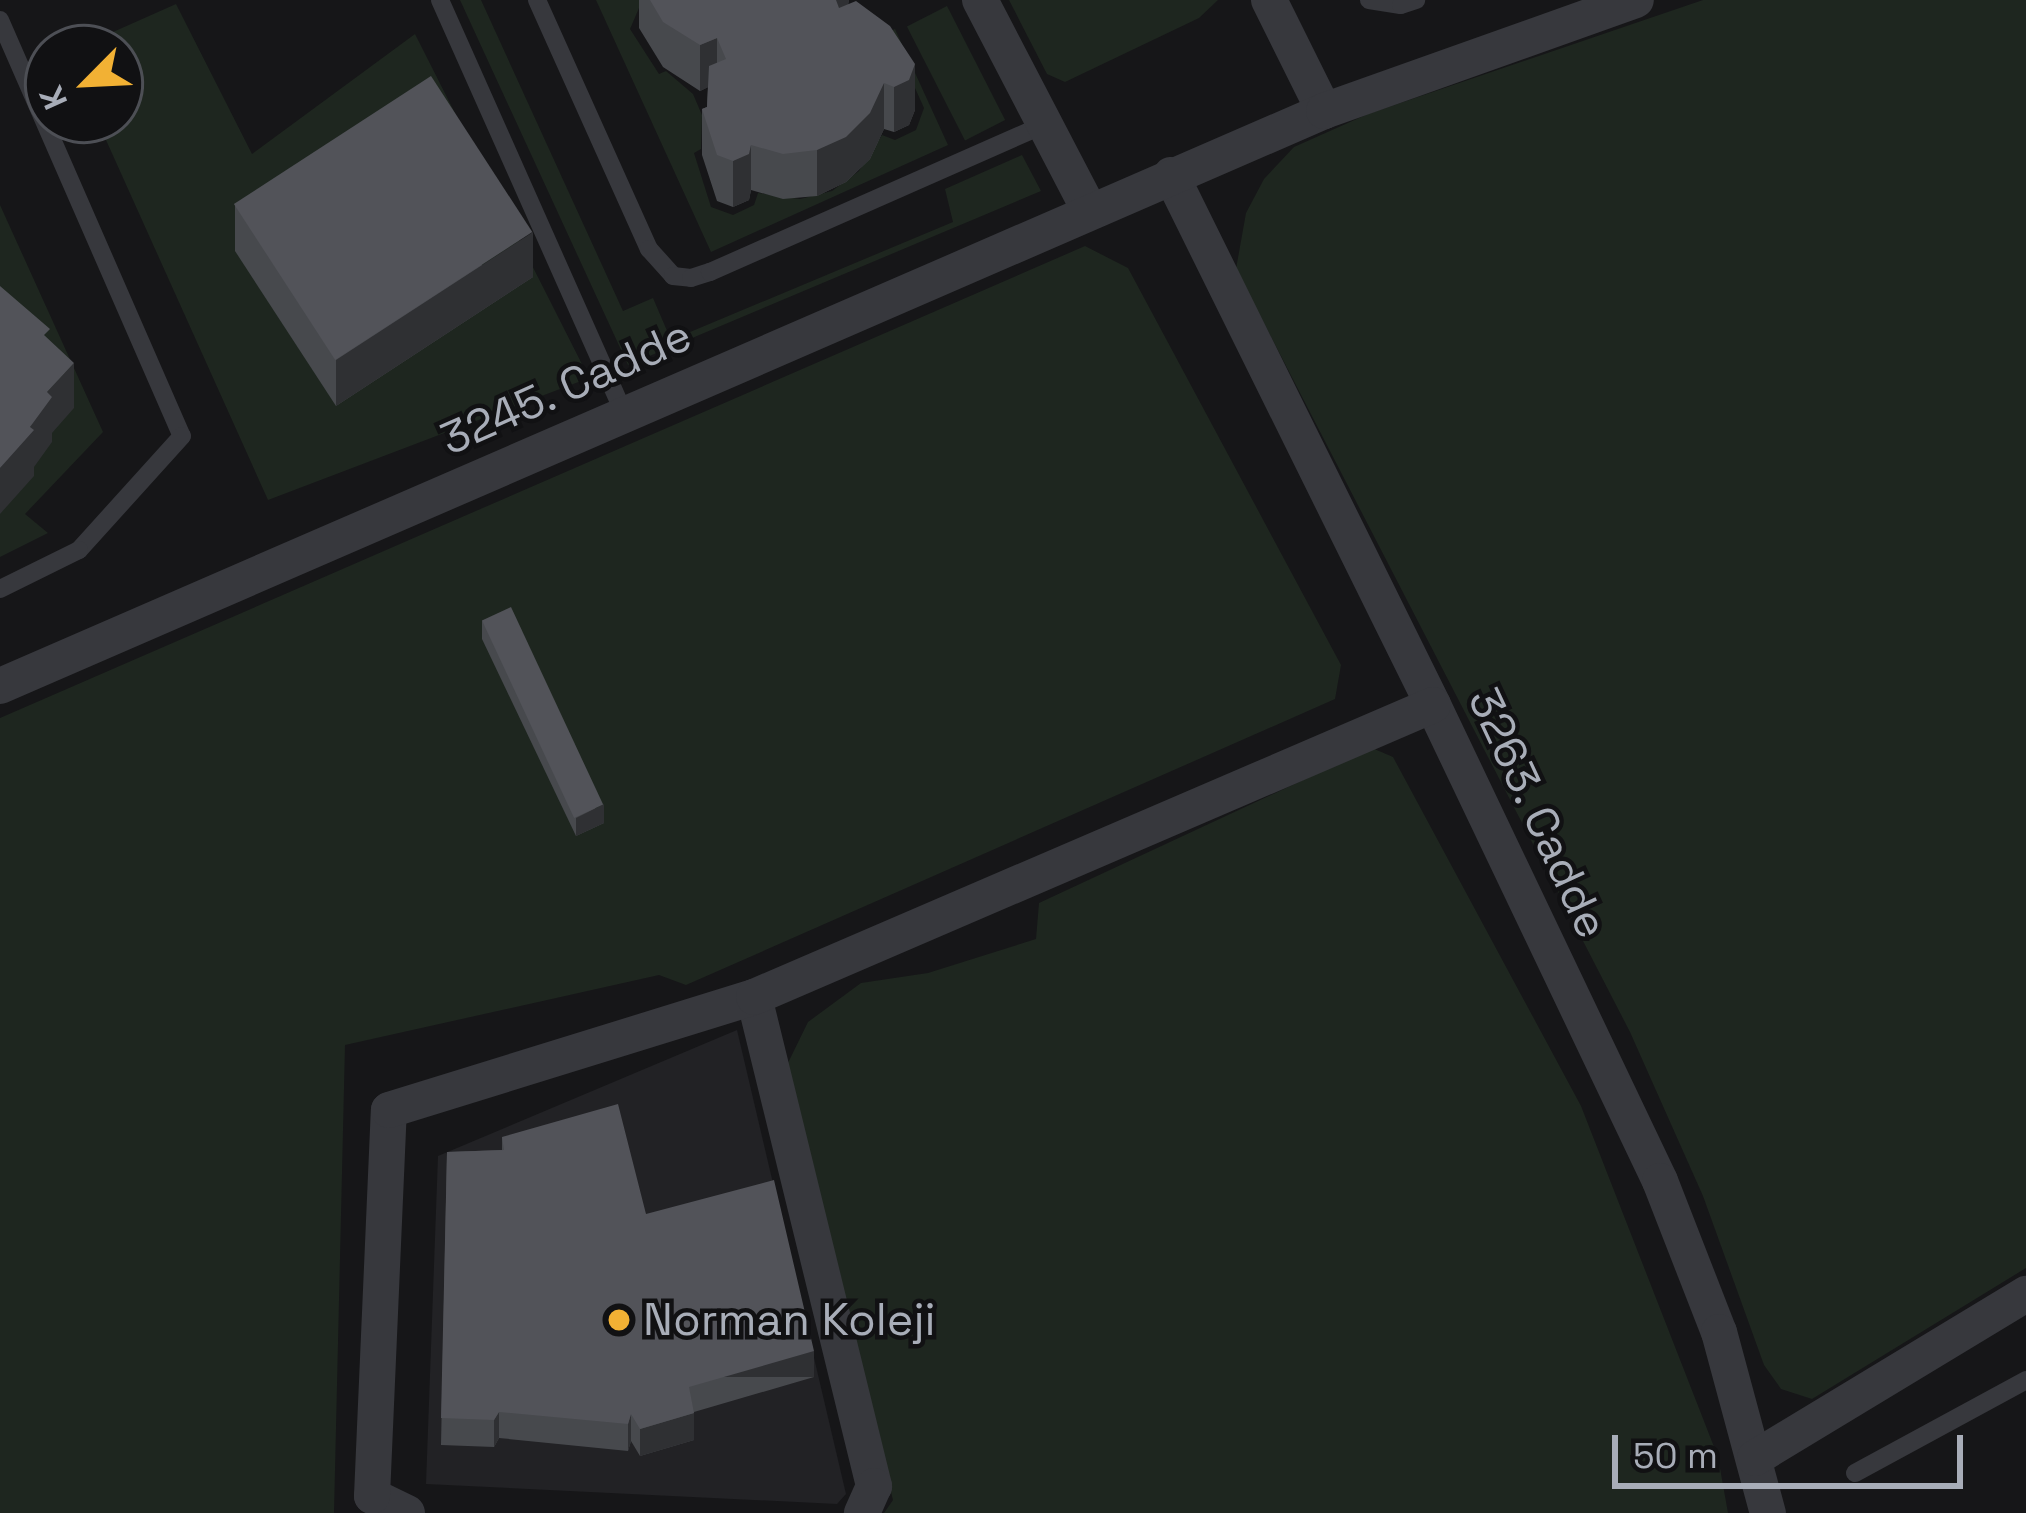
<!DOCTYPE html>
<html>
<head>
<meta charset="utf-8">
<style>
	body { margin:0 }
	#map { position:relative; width:2026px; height:1513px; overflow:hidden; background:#161618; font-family:"Space Grotesk",sans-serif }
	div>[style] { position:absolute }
	.built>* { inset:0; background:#222225 }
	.green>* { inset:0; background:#1e261f; transform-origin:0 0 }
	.lane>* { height:18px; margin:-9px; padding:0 9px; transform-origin:9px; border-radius:9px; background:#37383d }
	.street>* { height:36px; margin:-18px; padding:0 18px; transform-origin:18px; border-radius:18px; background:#37383d }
	.wall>* { inset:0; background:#47494d }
	.shaded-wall>* { inset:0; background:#2f3033; transform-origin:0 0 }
	.building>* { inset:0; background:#525359; transform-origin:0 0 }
	.dots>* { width:33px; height:33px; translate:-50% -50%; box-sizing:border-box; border:6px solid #111113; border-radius:50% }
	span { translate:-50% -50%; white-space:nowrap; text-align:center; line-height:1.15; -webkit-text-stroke:9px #111113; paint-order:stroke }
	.street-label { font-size:45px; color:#a8adb8 }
	.poi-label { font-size:45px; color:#a8adb8 }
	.left { translate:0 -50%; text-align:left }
	.north { position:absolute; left:24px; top:24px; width:120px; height:120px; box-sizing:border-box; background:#111113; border:3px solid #4d4f55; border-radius:50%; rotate:246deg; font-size:33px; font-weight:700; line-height:48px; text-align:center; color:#a8adb8 }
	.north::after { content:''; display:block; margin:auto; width:42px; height:54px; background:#f2b134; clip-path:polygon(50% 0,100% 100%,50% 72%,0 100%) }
	.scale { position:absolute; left:1612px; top:1435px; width:351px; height:54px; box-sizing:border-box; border:6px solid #a8adb8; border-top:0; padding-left:15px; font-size:36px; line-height:42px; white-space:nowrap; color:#a8adb8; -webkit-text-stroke:9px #111113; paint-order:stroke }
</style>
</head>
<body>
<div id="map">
	<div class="built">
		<div style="clip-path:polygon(737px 1030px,846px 1494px,837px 1504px,426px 1484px,438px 1156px)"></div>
	</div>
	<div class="green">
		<div style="clip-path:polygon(460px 0,481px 0,623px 311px,653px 298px,671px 340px,953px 222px,945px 189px,1022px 155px,1041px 191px,628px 365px)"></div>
		<div style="clip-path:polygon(596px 0,655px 0,639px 8px,630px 29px,659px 74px,666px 71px,693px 94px,702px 115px,701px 149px,694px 153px,711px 207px,733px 215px,754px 205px,758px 193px,800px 199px,832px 191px,859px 171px,882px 135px,895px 140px,916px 130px,924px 108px,915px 88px,862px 44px,895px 29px,948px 145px,711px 252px)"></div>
		<div style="clip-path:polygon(1009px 0,1218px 0,1199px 18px,1065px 82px,1047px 74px)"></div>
		<div style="clip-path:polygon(1703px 0,2026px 0,2026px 1268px,1812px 1399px,1781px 1389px,1764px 1365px,1703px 1196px,1630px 1032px,1236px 269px,1246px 213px,1264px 179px,1294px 147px,1368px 114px)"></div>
		<div style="clip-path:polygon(176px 4px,252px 154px,415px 34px,589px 378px,268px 500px,97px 120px,120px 120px,120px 48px,77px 48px)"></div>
		<div style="left:947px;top:6px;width:128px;height:45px;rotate:63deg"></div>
		<div style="clip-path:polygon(0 205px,103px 432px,25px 514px,48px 533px,0 557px)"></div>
		<div style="clip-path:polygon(1085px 246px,1128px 268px,1341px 665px,1335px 699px,686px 985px,659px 975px,345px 1045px,334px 1513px,0 1513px,0 718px)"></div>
		<div style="clip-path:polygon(1372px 748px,1393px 757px,1581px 1106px,1718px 1457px,1728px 1513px,884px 1513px,893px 1500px,785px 1069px,808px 1022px,861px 983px,928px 973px,1036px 939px,1039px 903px)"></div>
	</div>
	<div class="lane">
		<div style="left:440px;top:0;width:453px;rotate:66deg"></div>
		<div style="left:537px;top:0;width:273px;rotate:65.8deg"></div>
		<div style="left:649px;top:249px;width:36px;rotate:48deg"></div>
		<div style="left:673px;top:276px;width:18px;rotate:6deg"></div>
		<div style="left:691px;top:278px;width:20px;rotate:-18deg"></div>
		<div style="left:710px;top:272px;width:365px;rotate:-23.8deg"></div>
		<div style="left:1369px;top:0;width:32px;rotate:9deg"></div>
		<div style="left:1401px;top:5px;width:16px;rotate:-18deg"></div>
		<div style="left:0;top:20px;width:454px;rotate:66.4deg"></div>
		<div style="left:182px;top:436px;width:154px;rotate:132.1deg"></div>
		<div style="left:79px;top:550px;width:88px;rotate:153.7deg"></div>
		<div style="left:1855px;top:1473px;width:195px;rotate:-28.5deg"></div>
	</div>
	<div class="street">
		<div style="left:980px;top:0;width:238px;rotate:62.5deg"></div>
		<div style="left:1269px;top:0;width:124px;rotate:63.6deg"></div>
		<div style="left:1171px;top:175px;width:591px;rotate:63.69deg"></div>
		<div style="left:1433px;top:705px;width:527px;rotate:64.5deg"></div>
		<div style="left:1660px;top:1181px;width:162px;rotate:68.7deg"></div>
		<div style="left:1719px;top:1332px;width:188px;rotate:74.9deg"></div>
		<div style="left:0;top:686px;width:1443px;rotate:-23.47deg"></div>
		<div style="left:1324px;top:111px;width:331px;rotate:-19.6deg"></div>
		<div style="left:754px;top:997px;width:504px;rotate:76.21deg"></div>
		<div style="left:874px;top:1486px;width:30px;rotate:114deg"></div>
		<div style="left:1755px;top:1458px;width:317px;rotate:-31.2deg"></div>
		<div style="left:407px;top:1513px;width:39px;rotate:-154deg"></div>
		<div style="left:372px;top:1496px;width:386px;rotate:-87.5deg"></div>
		<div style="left:389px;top:1110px;width:382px;rotate:-17.2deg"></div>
		<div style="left:754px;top:997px;width:739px;rotate:-23.27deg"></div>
	</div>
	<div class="wall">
		<div style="clip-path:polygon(639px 0,849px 0,848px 4px,915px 110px,909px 125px,894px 132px,884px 129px,870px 159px,846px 182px,817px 196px,783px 199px,751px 190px,749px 200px,733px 207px,717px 201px,702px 155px,702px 109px,707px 107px,708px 87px,700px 91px,663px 67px,639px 28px)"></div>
		<div style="clip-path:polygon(235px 205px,533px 277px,336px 406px,235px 251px)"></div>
		<div style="clip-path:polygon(482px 620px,604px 823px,576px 836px,482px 639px)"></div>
		<div style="clip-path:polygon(502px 1137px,646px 1214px,814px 1377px,694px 1412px,694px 1440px,640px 1456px,631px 1441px,628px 1451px,499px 1438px,494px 1447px,441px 1445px,447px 1152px,502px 1150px)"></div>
	</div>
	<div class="shaded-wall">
		<div style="clip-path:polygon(830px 0,849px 0,846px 25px)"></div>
		<div style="clip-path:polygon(717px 38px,717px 83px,700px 91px,700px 45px)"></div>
		<div style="clip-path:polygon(915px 64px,915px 110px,909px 125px,894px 132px,894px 87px)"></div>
		<div style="clip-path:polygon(884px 83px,884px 129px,870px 159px,846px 182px,817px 196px,817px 150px)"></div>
		<div style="clip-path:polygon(751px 145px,751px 190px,749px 200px,733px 207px,733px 161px)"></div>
		<div style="clip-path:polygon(533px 232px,533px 277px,336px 406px,336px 360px)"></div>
		<div style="clip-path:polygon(74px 363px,74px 408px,52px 433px,52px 442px,34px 467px,34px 476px,0 514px,0 468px,30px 427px,47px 392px)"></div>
		<div style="clip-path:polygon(604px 804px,604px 823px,576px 836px,576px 818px)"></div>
		<div style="left:814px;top:1351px;width:26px;height:130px;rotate:90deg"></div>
		<div style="clip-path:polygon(499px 1412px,499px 1438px,494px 1447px,494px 1420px)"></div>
		<div style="clip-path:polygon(694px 1413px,694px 1440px,640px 1456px,640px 1429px)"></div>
		<div style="clip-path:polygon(631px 1414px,631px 1441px,628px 1451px,628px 1424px)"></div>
	</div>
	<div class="building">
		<div style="clip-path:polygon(650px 0,836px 0,839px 8px,856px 1px,890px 26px,915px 64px,909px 80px,894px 87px,884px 83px,870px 113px,846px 137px,817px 150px,783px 154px,751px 145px,749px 154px,733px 161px,717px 155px,702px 109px,707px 107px,709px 66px,726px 59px,717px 38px,700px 45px,663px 22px)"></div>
		<div style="left:431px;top:76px;width:186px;height:235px;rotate:57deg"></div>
		<div style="clip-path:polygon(0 286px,50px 329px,44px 335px,74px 363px,47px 392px,52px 397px,30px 427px,34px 430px,0 468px)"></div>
		<div style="left:511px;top:607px;width:218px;height:32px;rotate:65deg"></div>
		<div style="clip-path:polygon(618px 1104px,646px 1214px,774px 1180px,814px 1351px,689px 1387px,694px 1413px,640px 1429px,631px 1414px,628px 1424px,499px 1412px,494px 1420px,441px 1418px,447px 1152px,504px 1150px,502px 1137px)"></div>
	</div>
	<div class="dots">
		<div style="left:619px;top:1320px;background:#f2b134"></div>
	</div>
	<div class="street-label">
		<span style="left:566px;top:387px;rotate:-24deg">3245. Cadde</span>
		<span style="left:1538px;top:813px;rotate:65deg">3263. Cadde</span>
	</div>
	<div class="poi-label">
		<span class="left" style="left:643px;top:1320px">Norman Koleji</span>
	</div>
	<div class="north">K</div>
	<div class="scale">50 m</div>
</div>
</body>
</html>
